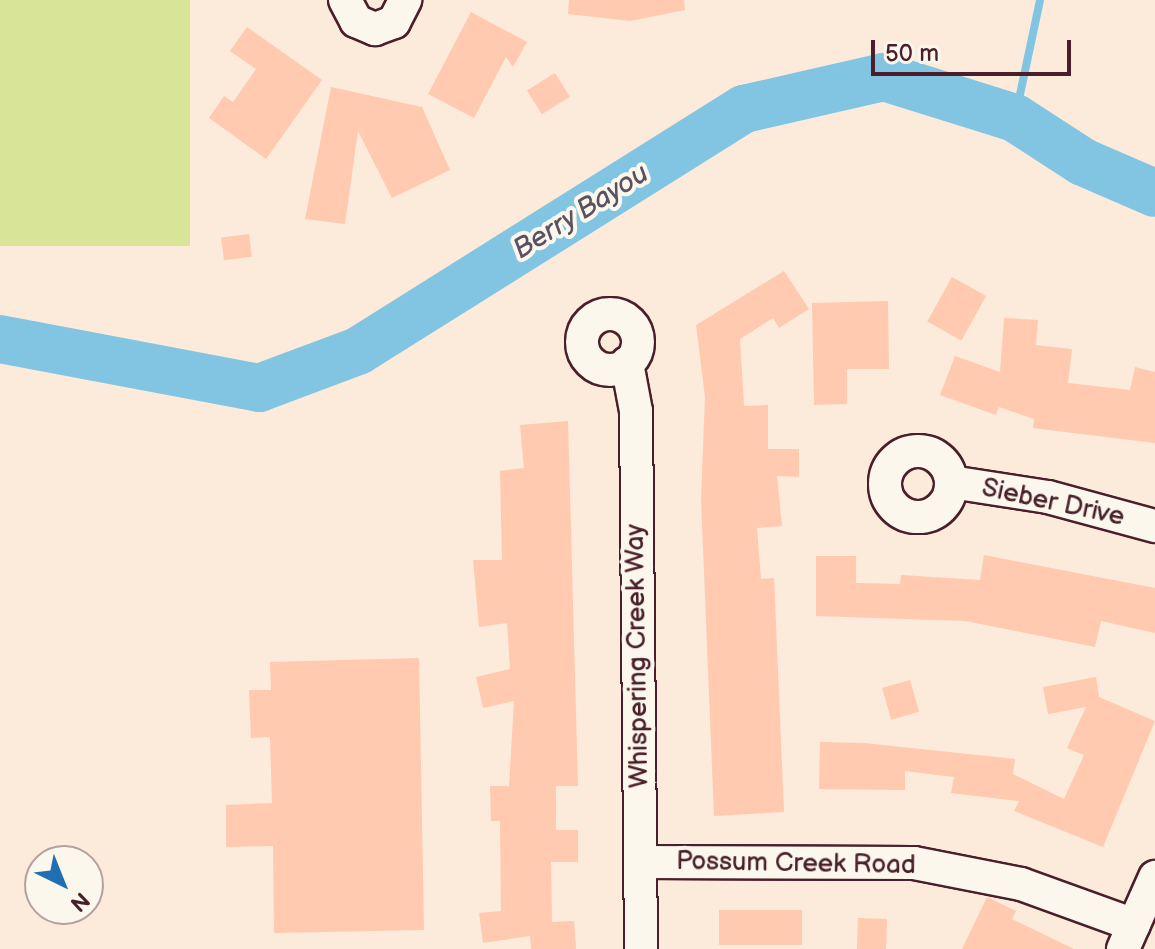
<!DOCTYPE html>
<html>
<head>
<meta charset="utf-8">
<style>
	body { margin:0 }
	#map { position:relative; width:1155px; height:949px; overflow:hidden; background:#fceada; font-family:"Balsamiq Sans",sans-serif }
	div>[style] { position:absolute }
	.green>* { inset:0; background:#d8e598; transform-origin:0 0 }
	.stream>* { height:8px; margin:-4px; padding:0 4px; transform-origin:4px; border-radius:4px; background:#82c5e2 }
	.river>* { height:48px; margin:-24px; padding:0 24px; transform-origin:24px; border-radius:24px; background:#82c5e2 }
	.building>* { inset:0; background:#ffcaaf; transform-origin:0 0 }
	.roads { filter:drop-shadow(2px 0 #4a1f2b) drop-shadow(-2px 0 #4a1f2b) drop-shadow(0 2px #4a1f2b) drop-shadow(0 -2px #4a1f2b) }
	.minor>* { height:32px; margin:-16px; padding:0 16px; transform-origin:16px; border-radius:16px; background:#fbf7ec }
	.minor>.ring { margin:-16px; padding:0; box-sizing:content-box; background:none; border:32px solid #fbf7ec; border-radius:50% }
	span { translate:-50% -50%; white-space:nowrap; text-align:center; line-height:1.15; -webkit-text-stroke:8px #fbf7ec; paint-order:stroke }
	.street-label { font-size:26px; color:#4a1f2b }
	.water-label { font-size:28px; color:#5b5162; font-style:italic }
	.north { position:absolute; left:24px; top:845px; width:80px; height:80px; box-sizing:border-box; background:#fbf7ec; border:2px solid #b4a19f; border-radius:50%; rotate:137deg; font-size:22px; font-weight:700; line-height:32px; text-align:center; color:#4a1f2b }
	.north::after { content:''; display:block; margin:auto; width:28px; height:36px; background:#1f6fb2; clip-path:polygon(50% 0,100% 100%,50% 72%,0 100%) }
	.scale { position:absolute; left:871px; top:40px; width:200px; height:36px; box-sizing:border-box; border:4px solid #4a1f2b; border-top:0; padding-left:10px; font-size:24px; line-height:28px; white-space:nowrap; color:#4a1f2b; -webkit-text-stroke:6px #fbf7ec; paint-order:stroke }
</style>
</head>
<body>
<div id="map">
	<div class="green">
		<div style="left:0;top:0;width:190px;height:246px"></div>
	</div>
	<div class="stream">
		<div style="left:1015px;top:118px;width:121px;rotate:-78deg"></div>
	</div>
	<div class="river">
		<div style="left:0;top:339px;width:264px;rotate:10.7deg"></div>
		<div style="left:259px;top:388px;width:106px;rotate:-20.5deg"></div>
		<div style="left:358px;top:351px;width:456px;rotate:-32.1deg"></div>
		<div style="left:744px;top:109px;width:144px;rotate:-12.9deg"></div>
		<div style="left:884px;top:77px;width:137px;rotate:17.4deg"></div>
		<div style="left:1015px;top:118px;width:81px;rotate:32.9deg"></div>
		<div style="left:1083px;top:162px;width:78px;rotate:23.3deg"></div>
	</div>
	<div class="building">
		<div style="clip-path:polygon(569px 0,684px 0,685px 10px,630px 21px,568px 14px)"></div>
		<div style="clip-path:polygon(471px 12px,527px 42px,513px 67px,506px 57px,474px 118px,428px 94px)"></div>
		<div style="clip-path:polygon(247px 27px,322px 80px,266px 159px,209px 118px,224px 96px,233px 102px,256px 69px,230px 51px)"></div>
		<div style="left:555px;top:73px;width:28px;height:33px;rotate:58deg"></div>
		<div style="clip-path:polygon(331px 87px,422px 107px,450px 170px,392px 198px,358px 131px,345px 224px,305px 219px)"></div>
		<div style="left:249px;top:234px;width:23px;height:28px;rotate:83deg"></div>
		<div style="clip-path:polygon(784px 271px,809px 309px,779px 328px,773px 318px,740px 339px,744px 406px,768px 405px,768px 449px,799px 449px,799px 477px,777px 476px,782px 526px,757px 528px,761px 579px,774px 578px,784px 812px,714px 816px,701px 499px,705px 397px,696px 325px)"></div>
		<div style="left:952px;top:277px;width:39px;height:51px;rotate:29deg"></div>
		<div style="clip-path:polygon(888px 301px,889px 369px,847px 369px,847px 404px,814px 405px,812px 303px)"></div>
		<div style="clip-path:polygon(1004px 318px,1038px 320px,1036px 345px,1072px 349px,1068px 383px,1130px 390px,1135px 367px,1155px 372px,1155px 443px,1033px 428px,1034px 419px,999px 407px,996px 415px,940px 395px,955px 356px,1000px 372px)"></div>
		<div style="clip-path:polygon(568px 421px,578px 786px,556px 786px,556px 830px,578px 830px,578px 862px,551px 862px,552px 922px,574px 921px,576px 949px,531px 949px,530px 936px,483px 943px,479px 913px,501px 911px,500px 821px,491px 821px,490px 786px,509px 786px,514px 701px,483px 708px,476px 677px,510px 669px,507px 623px,479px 627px,473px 560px,502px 560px,500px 471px,524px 468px,520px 425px)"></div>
		<div style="clip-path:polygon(984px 555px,1155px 588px,1155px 633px,1101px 621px,1095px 647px,966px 621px,816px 616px,816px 556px,856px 556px,856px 583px,900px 584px,901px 575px,980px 580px)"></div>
		<div style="clip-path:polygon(419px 658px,424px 930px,274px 933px,273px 846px,226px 847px,226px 805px,272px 803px,270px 737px,251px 738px,249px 690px,271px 690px,270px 662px)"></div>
		<div style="clip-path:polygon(1096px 677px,1099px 697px,1155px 721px,1103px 847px,1014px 811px,1019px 801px,951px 793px,954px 777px,905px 771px,905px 790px,819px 789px,820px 742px,864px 743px,1015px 759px,1013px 774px,1064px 799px,1084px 755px,1067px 748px,1086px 707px,1048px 714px,1043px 687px)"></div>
		<div style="left:910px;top:680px;width:33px;height:29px;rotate:74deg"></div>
		<div style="clip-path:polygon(987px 897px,1016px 911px,1012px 919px,1074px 949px,962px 949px)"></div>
		<div style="left:802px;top:910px;width:35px;height:83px;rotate:90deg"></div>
		<div style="left:858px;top:918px;width:29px;height:31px;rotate:2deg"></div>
	</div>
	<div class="roads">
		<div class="minor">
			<div style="left:345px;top:0;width:24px;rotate:62deg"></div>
			<div style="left:356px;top:21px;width:21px;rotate:23deg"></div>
			<div style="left:375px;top:29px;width:20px;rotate:-20deg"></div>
			<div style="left:394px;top:22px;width:25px;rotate:-63deg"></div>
			<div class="ring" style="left:582px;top:314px;width:24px;height:24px"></div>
			<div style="left:627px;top:363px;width:49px;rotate:79.4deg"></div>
			<div style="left:636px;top:411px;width:538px;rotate:89.47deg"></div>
			<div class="ring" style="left:885px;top:451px;width:34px;height:34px"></div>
			<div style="left:951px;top:482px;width:98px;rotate:8.8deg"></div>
			<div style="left:1048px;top:497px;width:111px;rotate:15.2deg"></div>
			<div style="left:641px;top:862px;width:273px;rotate:0.2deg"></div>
			<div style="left:914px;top:863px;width:109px;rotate:11.1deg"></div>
			<div style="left:1021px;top:884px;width:120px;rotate:19.9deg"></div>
			<div style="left:1123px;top:949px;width:79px;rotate:-66deg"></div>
		</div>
	</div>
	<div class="street-label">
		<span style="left:1053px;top:503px;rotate:12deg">Sieber Drive</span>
		<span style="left:638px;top:656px;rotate:-91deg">Whispering Creek Way</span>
		<span style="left:796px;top:864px;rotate:1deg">Possum Creek Road</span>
	</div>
	<div class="water-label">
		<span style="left:581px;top:212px;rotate:-32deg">Berry Bayou</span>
	</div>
	<div class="north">N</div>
	<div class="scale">50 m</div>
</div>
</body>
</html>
